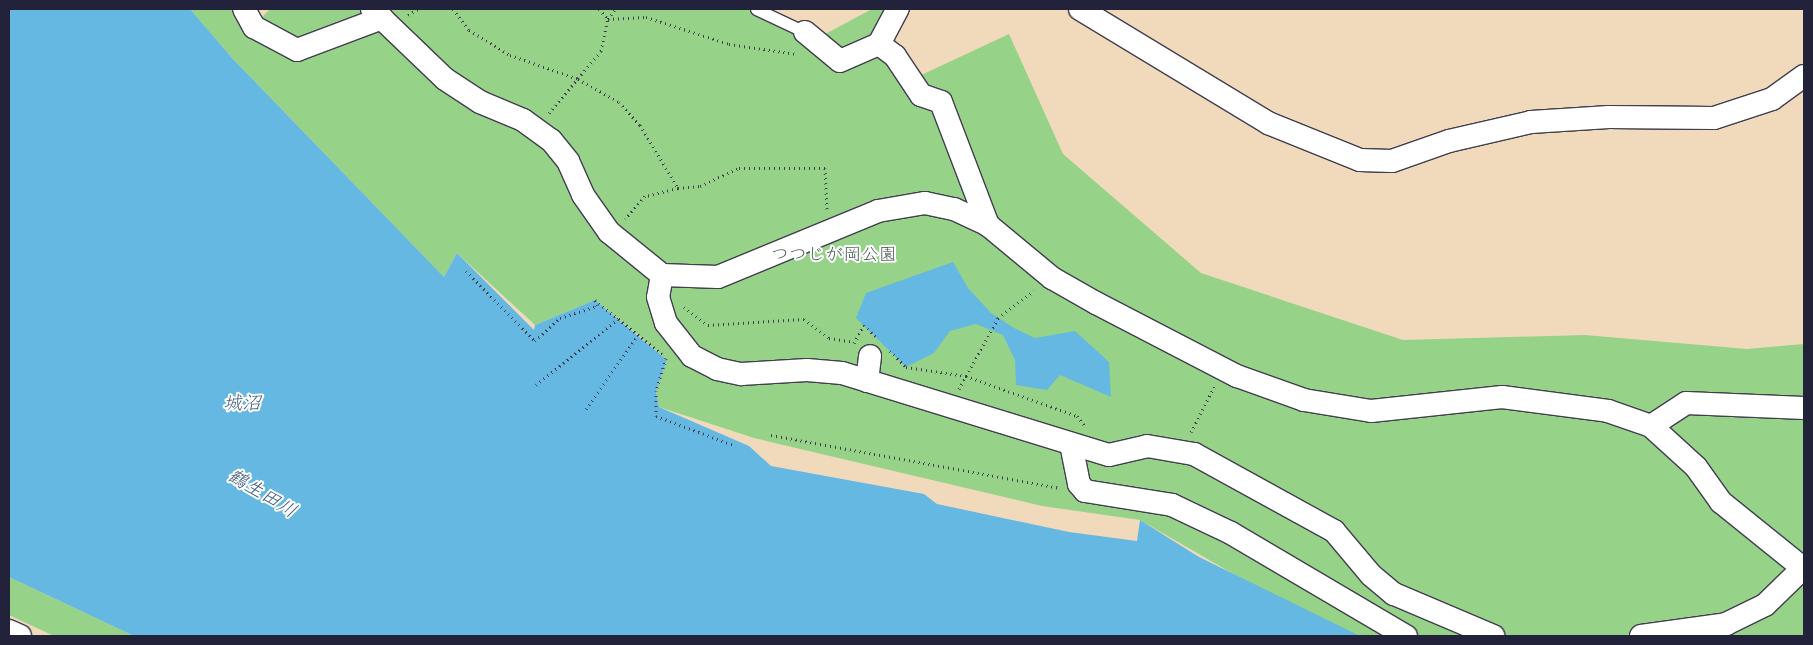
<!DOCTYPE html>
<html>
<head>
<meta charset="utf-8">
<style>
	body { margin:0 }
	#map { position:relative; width:1813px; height:645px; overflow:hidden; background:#f1dabb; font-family:"Balsamiq Sans","Klee One",sans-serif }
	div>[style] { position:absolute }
	.green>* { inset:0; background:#96d389 }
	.water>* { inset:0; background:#65b8e1 }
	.path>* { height:3px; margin-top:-1.5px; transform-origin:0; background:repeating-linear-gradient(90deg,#413e4e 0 1px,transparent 0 5px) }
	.roads { filter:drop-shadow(1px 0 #413e4e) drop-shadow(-1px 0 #413e4e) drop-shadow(0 1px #413e4e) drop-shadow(0 -1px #413e4e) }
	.lane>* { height:11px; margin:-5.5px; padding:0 5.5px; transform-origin:5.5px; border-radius:5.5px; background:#fff }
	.street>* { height:22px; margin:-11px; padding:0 11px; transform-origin:11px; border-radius:11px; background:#fff }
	span { translate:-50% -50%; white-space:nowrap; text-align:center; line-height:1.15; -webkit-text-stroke:4px #fff; paint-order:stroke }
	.park-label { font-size:18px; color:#4b6056 }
	.water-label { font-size:19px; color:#3d5e7d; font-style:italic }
	.frame { position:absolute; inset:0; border:10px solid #22223b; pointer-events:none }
</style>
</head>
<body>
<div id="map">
	<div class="green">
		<div style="clip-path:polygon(190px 9px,234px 9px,256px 23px,270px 9px,751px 9px,816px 39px,872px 9px,905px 9px,909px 14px,892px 34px,917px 77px,1009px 34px,1063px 154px,1201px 273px,1403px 340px,1585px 335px,1747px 349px,1804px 344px,1804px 636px,1341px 636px,1140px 520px,1042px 506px,754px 438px,659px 407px,656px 391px,667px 360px,638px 335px,595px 300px,535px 325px,457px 253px,444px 277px,233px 59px)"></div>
		<div style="clip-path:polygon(9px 577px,134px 636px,54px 636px,9px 615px)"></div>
	</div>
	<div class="water">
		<div style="clip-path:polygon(9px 9px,190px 9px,233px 59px,444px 277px,457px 253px,534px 330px,535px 325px,595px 300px,667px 360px,656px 391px,659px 407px,749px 446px,771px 466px,924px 494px,937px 504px,1069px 532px,1137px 541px,1140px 520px,1199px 557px,1360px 636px,134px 636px,9px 577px)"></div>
		<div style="clip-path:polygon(953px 262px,968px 288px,991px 313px,1014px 328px,1035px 338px,1075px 331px,1109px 362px,1111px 397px,1060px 375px,1047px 390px,1016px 385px,1015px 360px,1003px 335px,976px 324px,950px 331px,934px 353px,906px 367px,856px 318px,866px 293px)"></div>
	</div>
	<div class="path">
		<div style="left:453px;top:9px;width:26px;rotate:53deg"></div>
		<div style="left:469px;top:30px;width:48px;rotate:31.4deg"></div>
		<div style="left:510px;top:55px;width:72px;rotate:19.4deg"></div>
		<div style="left:578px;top:79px;width:47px;rotate:29.3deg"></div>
		<div style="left:619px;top:102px;width:31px;rotate:48deg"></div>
		<div style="left:640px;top:125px;width:74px;rotate:58.9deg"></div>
		<div style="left:678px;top:188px;width:34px;rotate:166deg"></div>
		<div style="left:645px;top:196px;width:30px;rotate:131deg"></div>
		<div style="left:599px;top:9px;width:13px;rotate:48deg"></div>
		<div style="left:608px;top:19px;width:12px;rotate:-55deg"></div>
		<div style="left:408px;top:15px;width:12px;rotate:-31deg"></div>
		<div style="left:549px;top:113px;width:81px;rotate:-50deg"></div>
		<div style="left:601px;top:51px;width:33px;rotate:-78deg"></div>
		<div style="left:608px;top:19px;width:38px;rotate:-3deg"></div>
		<div style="left:646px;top:17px;width:87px;rotate:18deg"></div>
		<div style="left:729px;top:44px;width:69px;rotate:8.4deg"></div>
		<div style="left:678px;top:188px;width:22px;rotate:-5deg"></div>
		<div style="left:700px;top:186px;width:43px;rotate:-24.8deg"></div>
		<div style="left:739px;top:168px;width:86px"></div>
		<div style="left:825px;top:168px;width:42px;rotate:87.3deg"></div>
		<div style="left:466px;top:271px;width:98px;rotate:45.4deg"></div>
		<div style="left:535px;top:341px;width:34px;rotate:-43deg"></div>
		<div style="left:560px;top:318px;width:38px;rotate:-18deg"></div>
		<div style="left:596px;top:306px;width:6px;rotate:-99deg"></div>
		<div style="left:595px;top:300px;width:86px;rotate:38.9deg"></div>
		<div style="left:684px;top:307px;width:30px;rotate:37deg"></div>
		<div style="left:708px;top:325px;width:96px;rotate:-3.6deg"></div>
		<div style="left:804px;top:319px;width:31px;rotate:37deg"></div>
		<div style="left:829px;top:338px;width:24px;rotate:9deg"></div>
		<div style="left:854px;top:343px;width:21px;rotate:-61deg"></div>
		<div style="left:864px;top:325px;width:16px;rotate:45deg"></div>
		<div style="left:890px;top:351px;width:23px;rotate:45deg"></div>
		<div style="left:906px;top:367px;width:61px;rotate:8.5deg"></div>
		<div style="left:966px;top:376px;width:118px;rotate:19.8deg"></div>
		<div style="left:1077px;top:416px;width:13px;rotate:51deg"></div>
		<div style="left:666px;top:358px;width:34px;rotate:107deg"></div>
		<div style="left:656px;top:391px;width:25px;rotate:90deg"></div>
		<div style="left:656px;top:416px;width:85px;rotate:20.6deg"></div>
		<div style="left:536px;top:385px;width:107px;rotate:-38.9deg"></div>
		<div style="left:959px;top:389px;width:81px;rotate:-61.2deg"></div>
		<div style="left:998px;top:318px;width:45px;rotate:-36.9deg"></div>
		<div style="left:586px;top:409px;width:90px;rotate:-54.9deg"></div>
		<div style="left:1191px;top:432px;width:51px;rotate:-62.9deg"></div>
		<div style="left:771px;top:435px;width:294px;rotate:10.4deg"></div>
	</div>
	<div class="roads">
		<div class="lane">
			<div style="left:756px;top:9px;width:54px;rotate:25.1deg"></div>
		</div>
		<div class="street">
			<div style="left:244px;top:9px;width:21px;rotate:61deg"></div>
			<div style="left:254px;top:27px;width:49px;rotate:28.1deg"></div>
			<div style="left:297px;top:50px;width:91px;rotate:-20.6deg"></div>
			<div style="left:372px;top:9px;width:101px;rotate:43.8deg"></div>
			<div style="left:445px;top:79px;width:42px;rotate:33.3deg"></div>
			<div style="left:480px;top:102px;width:47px;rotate:22.7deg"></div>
			<div style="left:523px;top:120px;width:34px;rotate:36deg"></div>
			<div style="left:551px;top:140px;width:27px;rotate:51deg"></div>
			<div style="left:568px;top:161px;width:37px;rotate:66deg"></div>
			<div style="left:583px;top:195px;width:45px;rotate:54.9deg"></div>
			<div style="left:609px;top:232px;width:68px;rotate:39.1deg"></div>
			<div style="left:662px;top:275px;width:56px;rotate:2deg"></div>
			<div style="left:718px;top:277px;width:173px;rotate:-22.4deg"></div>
			<div style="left:878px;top:211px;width:48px;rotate:-9.7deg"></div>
			<div style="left:925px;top:203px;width:30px;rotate:12deg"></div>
			<div style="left:954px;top:209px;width:38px;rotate:25deg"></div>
			<div style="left:988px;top:225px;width:83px;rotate:39.6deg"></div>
			<div style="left:1052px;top:278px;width:51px;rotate:29.6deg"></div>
			<div style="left:1096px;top:303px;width:159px;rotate:27.4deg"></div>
			<div style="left:1237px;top:376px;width:71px;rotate:19.7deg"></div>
			<div style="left:1304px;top:400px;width:68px;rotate:9.3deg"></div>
			<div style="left:1371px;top:411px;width:132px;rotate:-6.1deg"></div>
			<div style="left:1502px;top:397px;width:107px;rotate:7.5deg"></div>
			<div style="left:1608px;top:411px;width:46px;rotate:19.2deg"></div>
			<div style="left:1651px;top:426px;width:61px;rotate:42.3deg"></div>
			<div style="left:1696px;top:467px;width:43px;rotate:54.5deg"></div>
			<div style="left:1721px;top:502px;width:107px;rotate:38.9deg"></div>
			<div style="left:1080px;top:9px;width:220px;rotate:31.2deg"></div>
			<div style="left:1268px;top:123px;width:99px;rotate:21.9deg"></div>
			<div style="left:1360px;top:160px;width:32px;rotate:2deg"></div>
			<div style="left:1392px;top:161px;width:60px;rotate:-19.3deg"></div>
			<div style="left:1449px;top:141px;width:84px;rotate:-13deg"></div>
			<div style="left:1531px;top:122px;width:78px;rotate:-3.7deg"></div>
			<div style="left:1609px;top:117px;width:105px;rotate:0.5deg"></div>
			<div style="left:1714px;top:118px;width:61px;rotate:-18.1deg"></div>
			<div style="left:1772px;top:99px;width:39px;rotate:-36deg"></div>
			<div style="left:805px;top:32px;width:45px;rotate:39.6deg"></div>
			<div style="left:840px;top:61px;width:43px;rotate:-23.6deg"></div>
			<div style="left:879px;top:44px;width:40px;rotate:-62deg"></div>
			<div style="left:879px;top:44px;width:20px;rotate:37deg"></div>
			<div style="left:895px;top:56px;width:47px;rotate:56.3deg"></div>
			<div style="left:921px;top:95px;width:21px;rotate:19deg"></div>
			<div style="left:941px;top:102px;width:132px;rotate:69.1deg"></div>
			<div style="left:662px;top:275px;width:22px;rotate:100deg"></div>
			<div style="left:658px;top:297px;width:27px;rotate:73deg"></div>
			<div style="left:666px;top:323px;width:42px;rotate:51.8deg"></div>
			<div style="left:692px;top:356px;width:28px;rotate:27deg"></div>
			<div style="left:717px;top:369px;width:25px;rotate:12deg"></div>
			<div style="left:741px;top:374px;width:66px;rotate:-3.5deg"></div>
			<div style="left:807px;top:370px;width:35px;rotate:5deg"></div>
			<div style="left:842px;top:373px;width:279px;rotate:17.1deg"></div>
			<div style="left:1109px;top:455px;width:39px;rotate:-13deg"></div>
			<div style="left:1147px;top:446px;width:48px;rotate:9.7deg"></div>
			<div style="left:1194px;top:454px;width:160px;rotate:28.8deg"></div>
			<div style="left:1334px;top:531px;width:57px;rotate:49.9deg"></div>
			<div style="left:1371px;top:575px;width:30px;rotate:40deg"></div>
			<div style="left:1394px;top:594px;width:108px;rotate:23deg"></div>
			<div style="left:867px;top:381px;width:25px;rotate:-83deg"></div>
			<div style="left:1651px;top:426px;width:42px;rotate:-33.3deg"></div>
			<div style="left:1686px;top:403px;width:118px;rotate:2.4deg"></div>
			<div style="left:1071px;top:444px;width:41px;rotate:78.7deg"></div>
			<div style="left:1079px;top:484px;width:9px;rotate:49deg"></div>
			<div style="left:1085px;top:491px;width:88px;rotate:9.1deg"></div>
			<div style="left:1172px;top:505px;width:65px;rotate:25.4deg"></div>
			<div style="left:1231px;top:533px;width:203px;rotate:30.5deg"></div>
			<div style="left:9px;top:631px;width:12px;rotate:24deg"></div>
			<div style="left:1641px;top:636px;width:86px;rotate:-8deg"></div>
			<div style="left:1726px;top:624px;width:43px;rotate:-26deg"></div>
			<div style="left:1765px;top:605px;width:52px;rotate:-44.2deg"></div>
		</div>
	</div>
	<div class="park-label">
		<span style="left:834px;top:255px">つつじが岡公園</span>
	</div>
	<div class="water-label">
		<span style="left:242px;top:404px">城沼</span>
		<span style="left:262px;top:494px;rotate:31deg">鶴生田川</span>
	</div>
	<div class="frame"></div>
</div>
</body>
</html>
